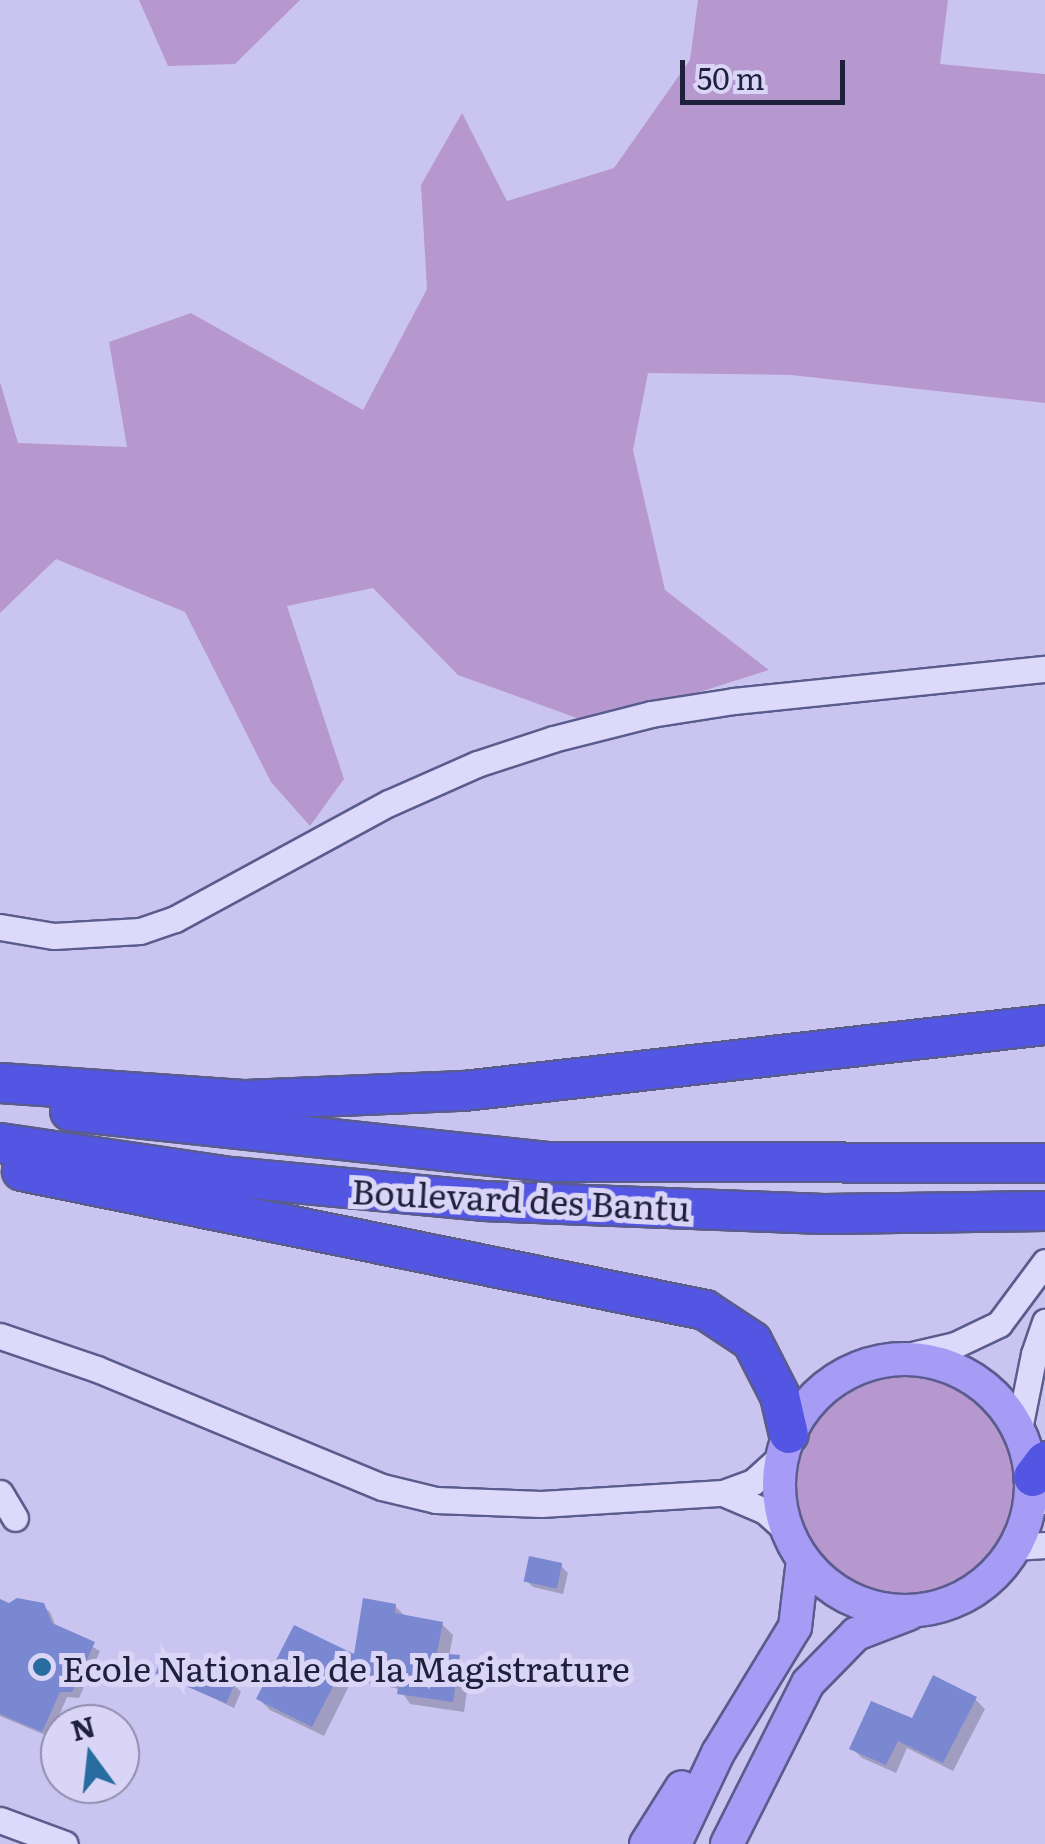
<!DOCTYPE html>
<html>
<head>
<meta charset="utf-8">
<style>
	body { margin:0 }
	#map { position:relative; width:1045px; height:1844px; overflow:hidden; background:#cac5f0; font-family:Literata,serif }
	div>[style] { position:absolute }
	.green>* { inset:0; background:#b698cf }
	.round { border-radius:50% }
	.shadow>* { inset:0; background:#0003 }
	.building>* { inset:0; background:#7988d0; transform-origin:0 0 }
	.roads { filter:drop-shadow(2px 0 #5a5c8d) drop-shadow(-2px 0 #5a5c8d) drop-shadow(0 2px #5a5c8d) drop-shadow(0 -2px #5a5c8d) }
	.minor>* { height:25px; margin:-12.5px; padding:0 12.5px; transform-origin:12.5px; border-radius:12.5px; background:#ddd9fa }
	.major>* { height:32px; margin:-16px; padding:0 16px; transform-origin:16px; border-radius:16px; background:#a69cf5 }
	.major>.ring { margin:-16px; padding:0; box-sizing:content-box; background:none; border:32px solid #a69cf5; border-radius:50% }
	.highway>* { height:38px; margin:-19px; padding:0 19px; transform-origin:19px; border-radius:19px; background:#5356e3 }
	.dots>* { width:28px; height:28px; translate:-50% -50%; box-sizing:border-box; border:5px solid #dad5f7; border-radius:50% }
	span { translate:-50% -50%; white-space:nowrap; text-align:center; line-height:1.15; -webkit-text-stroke:10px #dad5f7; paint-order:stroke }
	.street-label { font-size:35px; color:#1f213c }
	.poi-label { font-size:35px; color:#1f213c }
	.left { translate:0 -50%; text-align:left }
	.north { position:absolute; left:40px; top:1704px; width:100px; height:100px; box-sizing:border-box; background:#dad5f7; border:2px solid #8f8dac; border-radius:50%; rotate:345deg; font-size:28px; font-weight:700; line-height:40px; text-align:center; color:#1f213c }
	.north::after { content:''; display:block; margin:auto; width:35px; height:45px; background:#276d9f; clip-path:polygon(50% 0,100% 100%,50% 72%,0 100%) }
	.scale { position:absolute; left:680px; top:60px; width:165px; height:45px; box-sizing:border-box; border:5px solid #1f213c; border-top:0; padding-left:12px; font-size:30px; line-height:35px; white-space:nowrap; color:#1f213c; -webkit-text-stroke:8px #dad5f7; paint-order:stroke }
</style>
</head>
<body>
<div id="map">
	<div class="green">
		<div style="clip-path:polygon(139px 0,300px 0,235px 64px,168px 66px)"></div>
		<div style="clip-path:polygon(698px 0,948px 0,940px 64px,1045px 74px,1045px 403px,791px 375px,648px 373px,633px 450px,665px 590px,769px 670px,596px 725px,458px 675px,373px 588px,287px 606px,344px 779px,310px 826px,271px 782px,185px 612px,56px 559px,0 613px,0 382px,18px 443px,127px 447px,109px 342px,191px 313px,363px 410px,427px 289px,421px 185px,462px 113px,507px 201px,614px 168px,690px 60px)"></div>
		<div class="round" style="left:797px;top:1377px;width:218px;height:218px"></div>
	</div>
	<div class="shadow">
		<div style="clip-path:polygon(561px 1566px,568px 1573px,563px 1594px,533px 1587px,526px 1580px)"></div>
		<div style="clip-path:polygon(35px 1601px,50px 1612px,56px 1627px,100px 1651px,79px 1698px,67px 1697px,50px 1737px,0 1716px,0 1602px,9px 1606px)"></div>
		<div style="clip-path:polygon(395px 1606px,407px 1618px,442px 1624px,453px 1635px,449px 1657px,458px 1658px,476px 1676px,473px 1692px,467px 1691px,464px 1712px,410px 1704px,400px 1689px,352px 1680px,324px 1736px,270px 1710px,259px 1699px,356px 1658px)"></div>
		<div style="clip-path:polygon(158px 1672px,234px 1685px,241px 1692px,234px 1708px)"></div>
		<div style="clip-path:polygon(975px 1699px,985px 1709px,953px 1771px,907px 1748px,896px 1773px,862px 1758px,852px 1748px)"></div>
	</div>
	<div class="building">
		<div style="left:529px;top:1556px;width:34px;height:26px;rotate:12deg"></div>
		<div style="clip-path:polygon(17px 1598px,44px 1603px,52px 1623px,95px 1642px,72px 1692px,60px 1692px,42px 1732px,0 1714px,0 1599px,9px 1603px)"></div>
		<div style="clip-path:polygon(363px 1598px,396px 1604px,395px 1613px,443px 1622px,437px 1653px,460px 1655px,459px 1661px,466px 1663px,463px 1682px,456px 1681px,453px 1702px,397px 1694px,399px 1680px,341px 1671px,312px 1727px,256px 1699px,294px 1625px,354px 1654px)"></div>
		<div style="left:164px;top:1653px;width:77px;height:22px;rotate:23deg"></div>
		<div style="clip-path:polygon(933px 1675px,977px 1697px,943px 1763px,898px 1741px,886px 1765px,849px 1749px,871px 1701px,912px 1718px)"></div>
	</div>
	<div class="roads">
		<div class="minor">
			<div style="left:0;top:927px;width:55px;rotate:9.5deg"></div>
			<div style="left:54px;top:936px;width:86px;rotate:-3.3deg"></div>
			<div style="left:140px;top:931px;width:37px;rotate:-19deg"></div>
			<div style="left:175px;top:919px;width:243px;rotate:-28.5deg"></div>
			<div style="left:389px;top:803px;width:96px;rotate:-23.9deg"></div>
			<div style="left:477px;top:764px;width:80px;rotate:-18.2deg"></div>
			<div style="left:553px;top:739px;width:101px;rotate:-14.3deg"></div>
			<div style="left:651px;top:714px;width:84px;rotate:-8.9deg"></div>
			<div style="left:734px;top:701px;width:313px;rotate:-5.9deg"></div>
			<div style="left:0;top:1336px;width:102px;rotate:18.8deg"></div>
			<div style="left:97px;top:1369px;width:308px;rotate:22.5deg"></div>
			<div style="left:382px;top:1487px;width:56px;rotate:13.5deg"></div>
			<div style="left:436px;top:1500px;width:105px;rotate:2.2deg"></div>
			<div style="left:541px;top:1504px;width:182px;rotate:-3.5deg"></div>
			<div style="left:723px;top:1493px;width:32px;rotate:-20deg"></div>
			<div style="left:753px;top:1482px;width:39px;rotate:-42deg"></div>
			<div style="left:895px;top:1359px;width:62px;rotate:-13.1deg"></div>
			<div style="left:955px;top:1345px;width:49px;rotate:-25.5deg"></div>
			<div style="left:999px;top:1324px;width:77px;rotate:-53.4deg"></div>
			<div style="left:1019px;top:1429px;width:76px;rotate:-78.7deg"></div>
			<div style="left:1034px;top:1354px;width:34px;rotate:-71deg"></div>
			<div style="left:0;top:1493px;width:29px;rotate:59deg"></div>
			<div style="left:723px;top:1493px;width:46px;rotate:23.2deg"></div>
			<div style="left:765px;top:1511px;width:30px;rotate:42deg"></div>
			<div style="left:1032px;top:1493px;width:15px;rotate:32deg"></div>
			<div style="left:1015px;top:1547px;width:30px;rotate:-4deg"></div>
			<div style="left:0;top:1820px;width:69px;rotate:20.3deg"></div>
		</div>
		<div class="major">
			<div class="ring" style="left:779px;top:1359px;width:220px;height:220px"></div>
			<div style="left:646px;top:1844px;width:67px;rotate:-57.7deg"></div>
			<div style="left:675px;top:1844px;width:101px;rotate:-64.7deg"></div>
			<div style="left:718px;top:1753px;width:148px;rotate:-58.6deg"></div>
			<div style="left:795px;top:1627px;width:67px;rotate:-83.2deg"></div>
			<div style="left:727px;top:1844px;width:180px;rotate:-63.3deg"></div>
			<div style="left:808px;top:1683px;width:69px;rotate:-45.6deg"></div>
			<div style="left:856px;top:1634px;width:56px;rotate:-21deg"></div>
		</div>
		<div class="highway">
			<div style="left:0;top:1083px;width:247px;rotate:4deg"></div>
			<div style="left:246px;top:1100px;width:218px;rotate:-2.4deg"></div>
			<div style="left:464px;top:1091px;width:585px;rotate:-6.48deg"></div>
			<div style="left:70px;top:1111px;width:482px;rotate:6.1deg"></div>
			<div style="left:549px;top:1162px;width:496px;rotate:0.1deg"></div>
			<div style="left:0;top:1143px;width:233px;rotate:8.4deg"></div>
			<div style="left:231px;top:1177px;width:253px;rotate:5.4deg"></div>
			<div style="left:483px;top:1201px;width:341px;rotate:2.2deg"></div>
			<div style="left:824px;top:1214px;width:221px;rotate:-0.8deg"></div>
			<div style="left:22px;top:1171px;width:697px;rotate:11.5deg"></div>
			<div style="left:705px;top:1310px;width:56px;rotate:33.4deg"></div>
			<div style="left:752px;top:1341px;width:62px;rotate:63deg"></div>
			<div style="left:780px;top:1396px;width:39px;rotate:77deg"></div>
			<div style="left:1033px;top:1477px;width:20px;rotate:-53deg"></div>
		</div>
	</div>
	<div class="dots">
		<div style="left:42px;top:1667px;background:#276d9f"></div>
	</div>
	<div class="street-label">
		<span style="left:521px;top:1198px;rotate:3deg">Boulevard des Bantu</span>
	</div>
	<div class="poi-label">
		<span class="left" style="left:62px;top:1667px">Ecole Nationale de la Magistrature</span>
	</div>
	<div class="north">N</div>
	<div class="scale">50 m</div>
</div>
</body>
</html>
